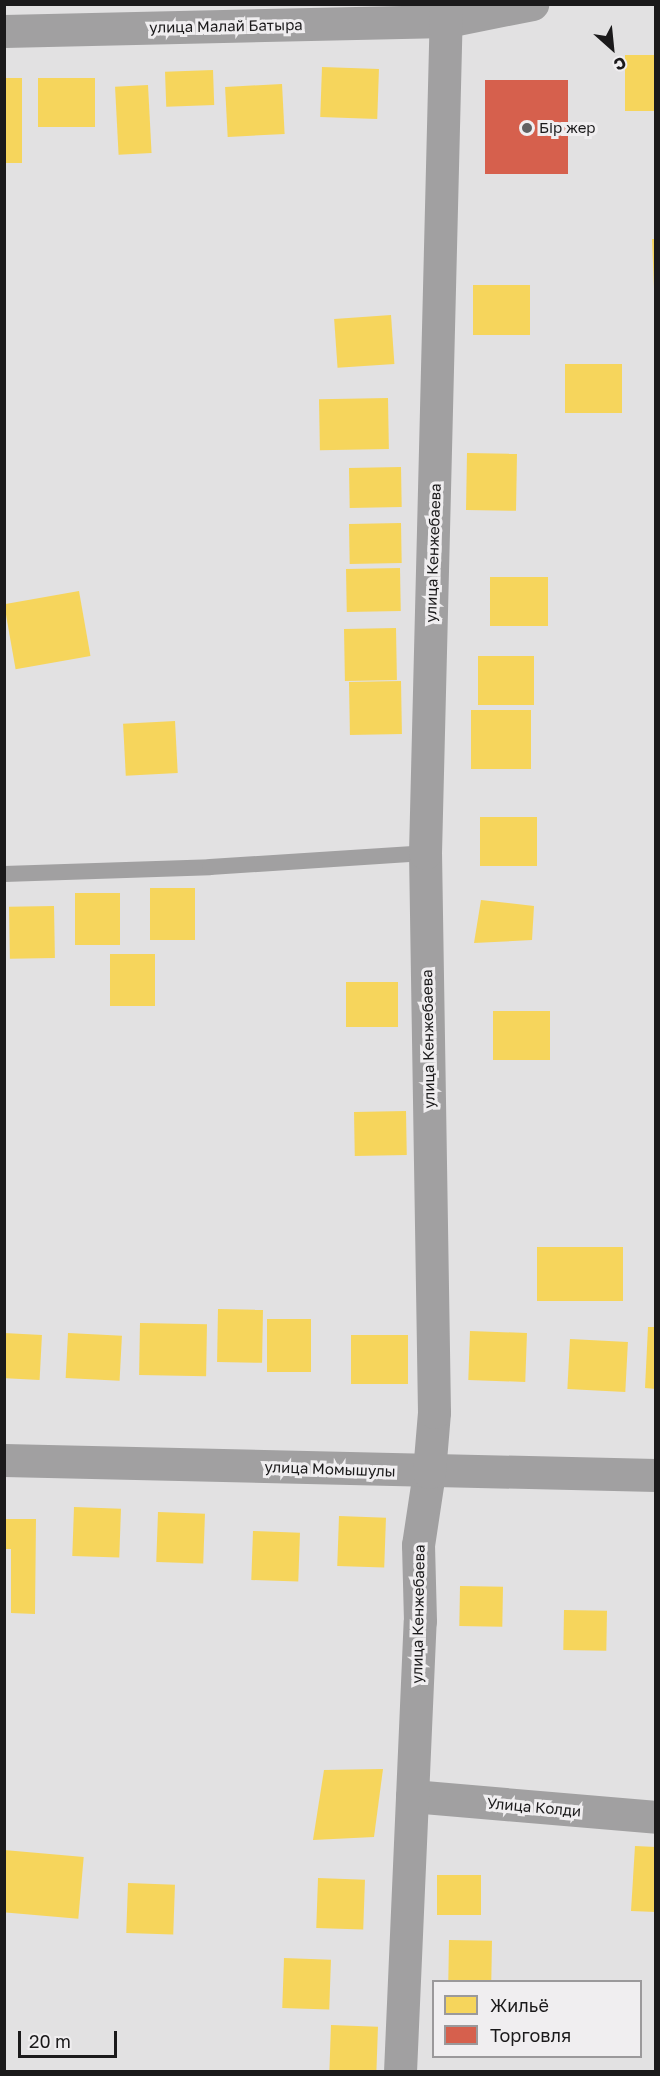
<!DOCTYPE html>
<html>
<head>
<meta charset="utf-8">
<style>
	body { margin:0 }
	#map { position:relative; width:660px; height:2076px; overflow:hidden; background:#e2e1e2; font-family:"Golos Text",sans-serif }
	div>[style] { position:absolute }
	.homes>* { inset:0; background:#f6d55c; transform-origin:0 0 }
	.shops>* { inset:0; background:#d6604d; transform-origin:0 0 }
	.service>* { height:16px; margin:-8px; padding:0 8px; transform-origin:8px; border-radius:8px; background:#a1a0a1 }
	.minor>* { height:33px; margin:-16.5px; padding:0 16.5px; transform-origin:16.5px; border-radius:16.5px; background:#a1a0a1 }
	.tertiary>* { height:33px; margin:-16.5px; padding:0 16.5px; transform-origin:16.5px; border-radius:16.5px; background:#a1a0a1 }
	.dots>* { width:16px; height:16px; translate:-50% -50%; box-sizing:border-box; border:3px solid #f0eef0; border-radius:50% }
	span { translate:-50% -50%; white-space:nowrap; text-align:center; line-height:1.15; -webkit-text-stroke:6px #f0eef0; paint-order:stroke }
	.street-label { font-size:15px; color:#1b1a1b }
	.poi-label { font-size:15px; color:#1b1a1b }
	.left { translate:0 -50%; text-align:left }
	.frame { position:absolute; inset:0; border:6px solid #1b1a1b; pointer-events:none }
	.legend { position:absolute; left:432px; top:1980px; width:210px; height:78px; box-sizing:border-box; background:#f0eef0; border:2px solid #9b999b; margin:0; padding:8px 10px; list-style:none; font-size:18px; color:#1b1a1b }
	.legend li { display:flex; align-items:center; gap:12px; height:30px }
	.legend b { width:30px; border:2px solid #9b999b }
	.north { position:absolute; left:582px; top:18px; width:60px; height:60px; -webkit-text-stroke:4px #f0eef0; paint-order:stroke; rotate:153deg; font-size:16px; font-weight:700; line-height:24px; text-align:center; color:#1b1a1b }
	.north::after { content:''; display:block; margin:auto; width:21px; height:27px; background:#1b1a1b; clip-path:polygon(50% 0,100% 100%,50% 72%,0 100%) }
	.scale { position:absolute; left:18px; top:2031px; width:99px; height:27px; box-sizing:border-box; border:3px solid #1b1a1b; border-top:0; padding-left:8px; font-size:18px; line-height:21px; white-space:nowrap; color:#1b1a1b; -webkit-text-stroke:4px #f0eef0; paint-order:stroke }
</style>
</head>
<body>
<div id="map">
	<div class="homes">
		<div style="left:656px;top:55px;width:56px;height:31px;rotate:90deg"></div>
		<div style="left:322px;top:67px;width:57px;height:50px;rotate:2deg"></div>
		<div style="left:213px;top:70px;width:35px;height:48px;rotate:88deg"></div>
		<div style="left:4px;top:78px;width:18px;height:85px"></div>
		<div style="left:38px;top:78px;width:57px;height:49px"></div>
		<div style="left:282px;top:84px;width:50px;height:57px;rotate:87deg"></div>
		<div style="left:148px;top:85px;width:68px;height:33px;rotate:87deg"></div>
		<div style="clip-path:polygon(652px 239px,656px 239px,656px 288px,654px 288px)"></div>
		<div style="left:473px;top:285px;width:57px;height:50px"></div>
		<div style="left:391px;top:315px;width:49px;height:57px;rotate:86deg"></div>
		<div style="left:565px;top:364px;width:57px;height:49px"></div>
		<div style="left:388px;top:398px;width:51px;height:69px;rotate:89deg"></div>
		<div style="left:467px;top:453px;width:50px;height:57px;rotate:1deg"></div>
		<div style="left:401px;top:467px;width:40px;height:52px;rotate:89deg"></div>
		<div style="left:401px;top:523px;width:40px;height:52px;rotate:89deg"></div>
		<div style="left:400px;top:568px;width:43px;height:54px;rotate:89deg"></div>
		<div style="left:490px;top:577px;width:58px;height:49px"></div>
		<div style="left:79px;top:591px;width:66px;height:76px;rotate:80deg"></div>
		<div style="left:396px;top:628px;width:52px;height:52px;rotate:89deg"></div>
		<div style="left:478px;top:656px;width:56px;height:49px"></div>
		<div style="left:401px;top:681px;width:53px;height:52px;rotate:89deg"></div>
		<div style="left:471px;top:710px;width:60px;height:59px"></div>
		<div style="left:175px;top:721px;width:52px;height:52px;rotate:87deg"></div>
		<div style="left:480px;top:817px;width:57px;height:49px"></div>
		<div style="left:150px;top:888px;width:45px;height:52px"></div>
		<div style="left:120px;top:893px;width:52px;height:45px;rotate:90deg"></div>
		<div style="clip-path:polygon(481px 900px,534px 906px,532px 940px,474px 943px)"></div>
		<div style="left:54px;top:906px;width:52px;height:45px;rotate:89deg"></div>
		<div style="left:110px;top:954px;width:45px;height:52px"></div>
		<div style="left:398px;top:982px;width:45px;height:52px;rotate:90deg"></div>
		<div style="left:493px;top:1011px;width:57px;height:49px"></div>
		<div style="left:406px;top:1111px;width:44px;height:52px;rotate:89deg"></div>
		<div style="left:623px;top:1247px;width:54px;height:86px;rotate:90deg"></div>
		<div style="left:218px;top:1309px;width:45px;height:53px;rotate:1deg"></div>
		<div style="left:267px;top:1319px;width:44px;height:53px"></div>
		<div style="left:140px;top:1323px;width:67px;height:52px;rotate:1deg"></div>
		<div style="clip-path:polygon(648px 1327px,656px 1327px,656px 1389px,645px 1388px)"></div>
		<div style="left:470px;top:1331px;width:57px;height:49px;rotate:2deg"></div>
		<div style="left:4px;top:1333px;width:38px;height:45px;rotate:3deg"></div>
		<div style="left:68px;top:1333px;width:54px;height:45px;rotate:3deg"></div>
		<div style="left:351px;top:1335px;width:57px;height:49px"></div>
		<div style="left:570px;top:1339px;width:58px;height:50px;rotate:3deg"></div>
		<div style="left:74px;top:1507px;width:47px;height:49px;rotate:2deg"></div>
		<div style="left:158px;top:1512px;width:47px;height:50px;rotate:2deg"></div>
		<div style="left:339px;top:1516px;width:47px;height:50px;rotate:2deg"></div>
		<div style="clip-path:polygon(4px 1519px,36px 1519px,35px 1614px,11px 1613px,11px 1549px,4px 1549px)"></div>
		<div style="left:253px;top:1531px;width:47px;height:49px;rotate:2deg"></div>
		<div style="left:460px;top:1586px;width:43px;height:40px;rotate:1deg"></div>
		<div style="left:564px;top:1610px;width:43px;height:40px;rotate:1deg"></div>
		<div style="clip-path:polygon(383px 1769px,374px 1837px,313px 1840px,324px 1770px)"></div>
		<div style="clip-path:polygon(635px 1846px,656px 1847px,656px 1912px,631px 1911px)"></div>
		<div style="left:4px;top:1850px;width:80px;height:62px;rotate:5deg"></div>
		<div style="left:437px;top:1875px;width:44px;height:40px"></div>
		<div style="left:318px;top:1878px;width:47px;height:50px;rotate:2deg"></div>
		<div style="left:128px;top:1883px;width:47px;height:50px;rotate:2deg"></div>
		<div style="left:449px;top:1940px;width:43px;height:40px;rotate:1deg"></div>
		<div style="left:284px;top:1958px;width:47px;height:50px;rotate:2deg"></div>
		<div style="left:331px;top:2025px;width:47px;height:47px;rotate:2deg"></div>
	</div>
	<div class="shops">
		<div style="left:568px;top:80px;width:94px;height:83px;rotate:90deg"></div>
	</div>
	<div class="service">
		<div style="left:4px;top:874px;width:206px;rotate:-1.9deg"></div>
		<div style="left:210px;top:867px;width:215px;rotate:-3.7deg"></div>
	</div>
	<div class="minor">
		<div style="left:4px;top:31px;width:443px;rotate:-1.3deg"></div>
		<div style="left:447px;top:21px;width:87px;rotate:-11.3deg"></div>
		<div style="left:412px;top:1796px;width:245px;rotate:4.9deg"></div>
		<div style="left:400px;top:2072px;width:451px;rotate:-87.5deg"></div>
		<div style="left:420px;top:1621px;width:76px;rotate:-91.5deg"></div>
		<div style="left:418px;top:1545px;width:74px;rotate:-81.4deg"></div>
	</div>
	<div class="tertiary">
		<div style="left:4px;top:1460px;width:652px;rotate:1.32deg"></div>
		<div style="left:429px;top:1472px;width:60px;rotate:-85.2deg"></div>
		<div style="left:434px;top:1412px;width:559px;rotate:-90.92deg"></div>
		<div style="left:425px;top:853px;width:849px;rotate:-88.58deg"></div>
	</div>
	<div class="dots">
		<div style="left:527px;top:128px;background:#616061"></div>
	</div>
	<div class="street-label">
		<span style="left:226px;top:26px;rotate:-1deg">улица Малай Батыра</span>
		<span style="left:433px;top:553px;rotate:-88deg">улица Кенжебаева</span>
		<span style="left:428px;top:1039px;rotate:-91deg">улица Кенжебаева</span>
		<span style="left:330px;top:1469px;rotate:2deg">улица Момышулы</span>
		<span style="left:418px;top:1614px;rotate:-89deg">улица Кенжебаева</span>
		<span style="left:534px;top:1807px;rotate:5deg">Улица Колди</span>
	</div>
	<div class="poi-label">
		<span class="left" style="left:539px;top:128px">Бір жер</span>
	</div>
	<div class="frame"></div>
	<ul class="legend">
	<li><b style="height:16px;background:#f6d55c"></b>Жильё</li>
	<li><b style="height:16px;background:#d6604d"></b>Торговля</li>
	</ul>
	<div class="north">С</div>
	<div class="scale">20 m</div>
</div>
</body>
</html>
